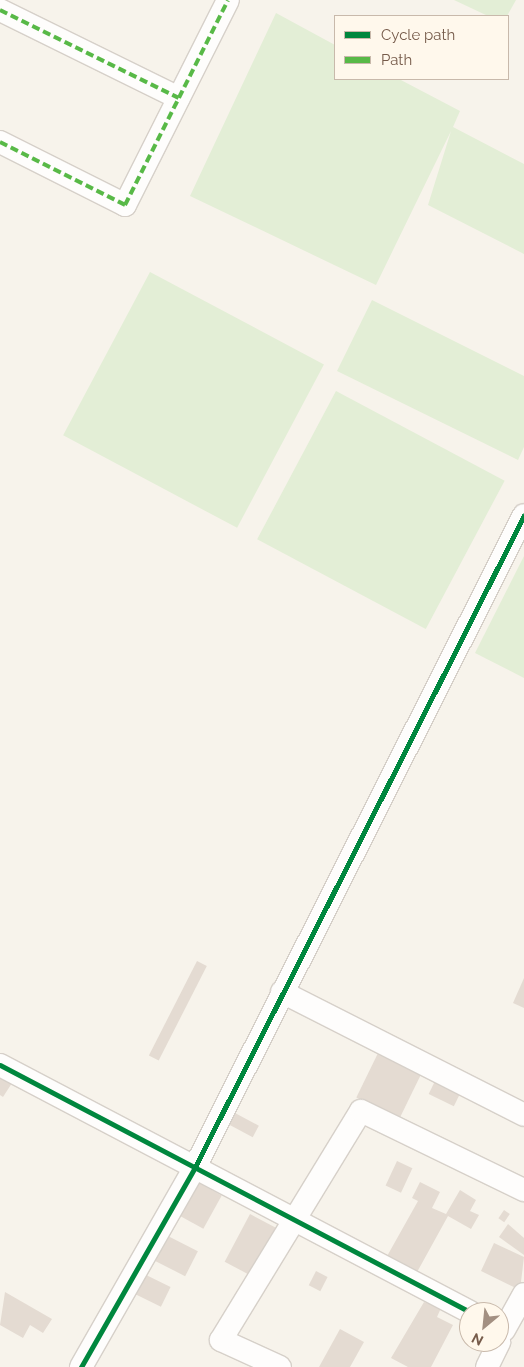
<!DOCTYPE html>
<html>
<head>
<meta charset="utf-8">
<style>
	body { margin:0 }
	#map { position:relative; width:524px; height:1367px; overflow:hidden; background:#f7f3eb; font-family:Raleway,sans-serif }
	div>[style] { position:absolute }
	.green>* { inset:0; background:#e3eed6; transform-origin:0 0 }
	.building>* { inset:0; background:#e4dbd2; transform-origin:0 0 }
	.roads { filter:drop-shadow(1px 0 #d6d0c9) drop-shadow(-1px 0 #d6d0c9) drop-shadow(0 1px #d6d0c9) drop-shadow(0 -1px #d6d0c9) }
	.minor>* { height:22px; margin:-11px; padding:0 11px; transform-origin:11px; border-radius:11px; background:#fefdfc }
	.quiet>* { height:4px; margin-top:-2px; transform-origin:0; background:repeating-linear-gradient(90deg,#58b947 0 8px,transparent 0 12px) }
	.cycleway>* { height:5px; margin:-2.5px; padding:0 2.5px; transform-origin:2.5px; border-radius:2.5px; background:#00873e }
	span { translate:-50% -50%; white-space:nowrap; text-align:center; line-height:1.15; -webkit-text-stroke:4.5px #fff8ec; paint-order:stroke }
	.legend { position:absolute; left:334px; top:15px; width:175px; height:65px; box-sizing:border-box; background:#fff8ec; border:1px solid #c8b9ab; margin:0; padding:6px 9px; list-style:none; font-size:15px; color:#765b4a }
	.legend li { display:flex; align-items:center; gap:10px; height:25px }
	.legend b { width:25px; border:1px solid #c8b9ab }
	.north { position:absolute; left:459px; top:1302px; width:50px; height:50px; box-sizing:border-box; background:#fff8ec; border:1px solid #c8b9ab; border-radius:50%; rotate:208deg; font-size:14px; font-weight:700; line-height:20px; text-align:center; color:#765b4a }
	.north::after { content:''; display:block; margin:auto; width:18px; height:22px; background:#a39082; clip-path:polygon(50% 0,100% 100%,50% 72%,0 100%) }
</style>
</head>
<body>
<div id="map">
	<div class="green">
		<div style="clip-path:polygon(454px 0,516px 0,507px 16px,488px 16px)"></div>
		<div style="clip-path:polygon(276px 13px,335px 45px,335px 79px,399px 79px,460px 111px,453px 127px,524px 164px,524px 254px,428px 205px,451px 131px,376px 285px,190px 196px)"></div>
		<div style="left:150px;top:272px;width:197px;height:185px;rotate:28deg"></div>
		<div style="clip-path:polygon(372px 300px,524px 376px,524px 447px,518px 460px,337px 371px)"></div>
		<div style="left:336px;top:391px;width:191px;height:168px;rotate:28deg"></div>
		<div style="clip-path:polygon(524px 556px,524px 678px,475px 653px)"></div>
	</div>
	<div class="building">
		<div style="left:197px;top:961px;width:11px;height:106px;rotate:27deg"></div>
		<div style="clip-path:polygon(524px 978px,524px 1008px,513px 1003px)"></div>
		<div style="left:380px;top:1049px;width:48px;height:54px;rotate:26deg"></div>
		<div style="clip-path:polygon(0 1075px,12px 1083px,3px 1097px,0 1095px)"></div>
		<div style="left:437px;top:1077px;width:28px;height:19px;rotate:26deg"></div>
		<div style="left:235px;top:1113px;width:27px;height:13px;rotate:28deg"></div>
		<div style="left:397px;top:1161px;width:17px;height:27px;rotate:25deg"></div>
		<div style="clip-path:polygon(420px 1182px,440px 1192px,432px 1208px,446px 1214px,460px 1190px,476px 1200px,470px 1211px,479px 1215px,471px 1229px,448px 1216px,416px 1274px,386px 1258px,418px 1201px,412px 1198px)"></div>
		<div style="left:199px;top:1183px;width:26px;height:38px;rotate:29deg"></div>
		<div style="left:504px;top:1210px;width:7px;height:10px;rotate:34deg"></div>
		<div style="left:250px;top:1214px;width:32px;height:54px;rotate:28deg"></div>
		<div style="clip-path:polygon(508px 1224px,524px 1238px,524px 1255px,499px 1237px)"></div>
		<div style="left:164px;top:1234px;width:38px;height:28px;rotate:27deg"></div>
		<div style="clip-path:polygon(494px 1243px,524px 1257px,520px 1290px,481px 1271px)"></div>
		<div style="left:316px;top:1271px;width:13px;height:16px;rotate:27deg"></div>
		<div style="left:140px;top:1272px;width:34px;height:22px;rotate:26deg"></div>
		<div style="clip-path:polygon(5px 1292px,52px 1319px,43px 1333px,30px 1325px,23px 1338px,0 1325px)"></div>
		<div style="clip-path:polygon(424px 1302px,441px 1308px,437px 1317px,453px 1325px,431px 1367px,408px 1367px,391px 1358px)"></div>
		<div style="clip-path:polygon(340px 1329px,364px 1342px,350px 1367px,319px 1367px)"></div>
	</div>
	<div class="roads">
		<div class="minor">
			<div style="left:0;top:10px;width:199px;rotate:26.2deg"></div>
			<div style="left:0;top:142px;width:140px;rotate:26.7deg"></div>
			<div style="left:125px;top:205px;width:229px;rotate:-63.3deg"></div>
			<div style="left:282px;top:992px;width:271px;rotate:26.9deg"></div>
			<div style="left:0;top:1065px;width:531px;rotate:27.72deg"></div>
			<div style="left:504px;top:1330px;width:41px;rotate:-60.9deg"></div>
			<div style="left:81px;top:1367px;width:230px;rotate:-60.3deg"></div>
			<div style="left:195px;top:1167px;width:730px;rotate:-63.22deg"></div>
			<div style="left:280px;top:1367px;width:65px;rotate:-155.4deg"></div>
			<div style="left:221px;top:1340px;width:268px;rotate:-58.6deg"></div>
			<div style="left:361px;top:1111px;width:181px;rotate:25.9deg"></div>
			<div style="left:487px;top:1367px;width:28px;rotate:-64deg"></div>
		</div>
	</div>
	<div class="quiet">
		<div style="left:0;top:10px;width:199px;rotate:26.2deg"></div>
		<div style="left:0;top:142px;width:140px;rotate:26.7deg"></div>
		<div style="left:125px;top:205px;width:229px;rotate:-63.3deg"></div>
	</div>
	<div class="cycleway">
		<div style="left:0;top:1065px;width:531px;rotate:27.72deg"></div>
		<div style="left:81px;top:1367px;width:230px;rotate:-60.3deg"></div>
		<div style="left:195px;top:1167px;width:730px;rotate:-63.22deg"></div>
	</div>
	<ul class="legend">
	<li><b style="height:6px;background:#00873e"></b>Cycle path</li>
	<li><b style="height:6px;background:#58b947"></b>Path</li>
	</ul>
	<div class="north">N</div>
</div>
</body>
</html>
